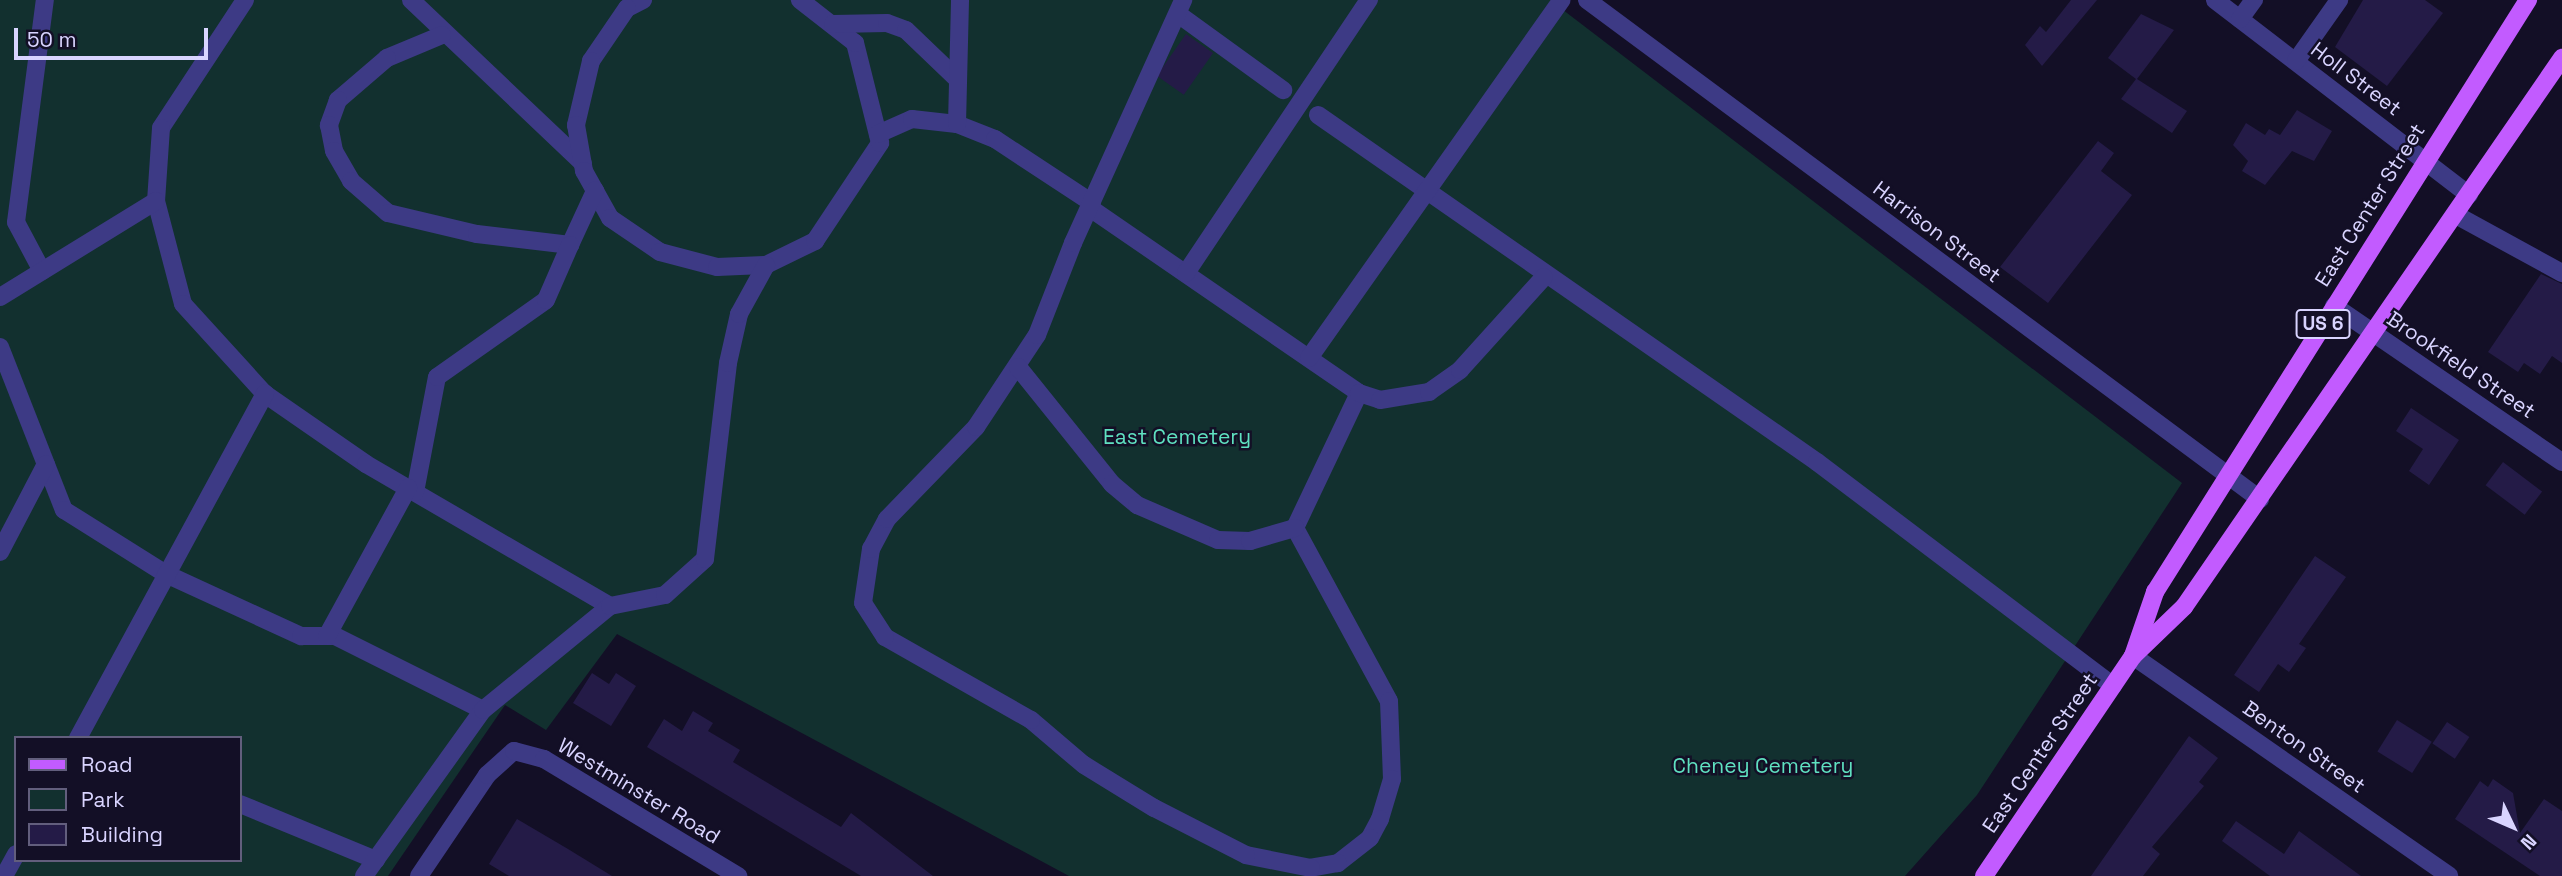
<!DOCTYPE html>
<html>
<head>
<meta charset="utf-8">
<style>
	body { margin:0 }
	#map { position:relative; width:2562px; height:876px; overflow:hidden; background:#130f26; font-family:"Space Grotesk",sans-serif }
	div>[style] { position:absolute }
	.green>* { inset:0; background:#12302f }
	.building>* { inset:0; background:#241b47; transform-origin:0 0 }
	.minor>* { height:18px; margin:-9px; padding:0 9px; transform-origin:9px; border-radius:9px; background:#3d3a85 }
	.major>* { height:18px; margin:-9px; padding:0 9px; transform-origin:9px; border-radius:9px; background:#c25bff }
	span { translate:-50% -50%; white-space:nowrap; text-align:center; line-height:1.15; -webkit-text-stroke:5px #130f26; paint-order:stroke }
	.shield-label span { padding:2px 5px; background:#130f26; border:2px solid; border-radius:5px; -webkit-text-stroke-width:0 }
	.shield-label { font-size:19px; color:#d9d4ff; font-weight:700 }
	.street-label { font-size:21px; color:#d9d4ff }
	.park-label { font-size:21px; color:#5fe0c0 }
	.legend { position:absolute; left:14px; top:736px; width:228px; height:126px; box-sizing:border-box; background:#130f26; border:2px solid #625e7d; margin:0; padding:9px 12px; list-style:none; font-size:21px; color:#d9d4ff }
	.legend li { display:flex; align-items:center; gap:14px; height:35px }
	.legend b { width:35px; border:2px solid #625e7d }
	.north { position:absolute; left:2478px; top:792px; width:70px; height:70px; -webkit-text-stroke:5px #130f26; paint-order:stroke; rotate:134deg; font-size:19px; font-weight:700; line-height:28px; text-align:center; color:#d9d4ff }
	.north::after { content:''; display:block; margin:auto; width:24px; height:32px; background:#d9d4ff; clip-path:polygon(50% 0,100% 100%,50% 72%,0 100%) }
	.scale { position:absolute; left:14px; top:28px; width:194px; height:32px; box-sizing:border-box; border:4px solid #d9d4ff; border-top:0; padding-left:9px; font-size:21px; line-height:24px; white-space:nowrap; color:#d9d4ff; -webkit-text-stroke:5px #130f26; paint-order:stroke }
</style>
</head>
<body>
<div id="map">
	<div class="green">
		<div style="clip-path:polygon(evenodd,0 0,1550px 0,2182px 483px,1977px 795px,1905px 876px,1069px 876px,617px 634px,546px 730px,505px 705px,388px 876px,0 876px,0 0,16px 738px,240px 738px,240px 860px,16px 860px,16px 738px)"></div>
	</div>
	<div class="building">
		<div style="clip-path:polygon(2071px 0,2097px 0,2042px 66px,2025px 45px,2040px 26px,2046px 32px)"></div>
		<div style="clip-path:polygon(2363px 0,2425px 0,2443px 13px,2387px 86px,2335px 47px)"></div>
		<div style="clip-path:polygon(2141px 14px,2174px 30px,2137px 79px,2187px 111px,2172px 133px,2121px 99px,2136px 79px,2108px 58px)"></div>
		<div style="left:1186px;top:34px;width:33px;height:51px;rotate:35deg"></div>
		<div style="clip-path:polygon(2297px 110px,2332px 131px,2314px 161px,2292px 151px,2265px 185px,2242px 171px,2248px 161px,2233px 145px,2246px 123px,2265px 135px,2269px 129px,2280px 135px)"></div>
		<div style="clip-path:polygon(2098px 141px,2114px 153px,2101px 171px,2132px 195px,2048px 303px,2000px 267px)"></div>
		<div style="clip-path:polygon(2541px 274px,2562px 284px,2562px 363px,2552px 356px,2540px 374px,2524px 363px,2518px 372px,2488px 352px)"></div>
		<div style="clip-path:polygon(2411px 408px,2459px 440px,2429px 485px,2409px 471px,2423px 449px,2396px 431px)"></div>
		<div style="left:2503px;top:462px;width:49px;height:29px;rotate:37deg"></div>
		<div style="clip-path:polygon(2315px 556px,2346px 577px,2299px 644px,2306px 648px,2289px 672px,2278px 664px,2259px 692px,2234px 675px)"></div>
		<div style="clip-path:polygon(592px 673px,609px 684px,616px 673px,636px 686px,611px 726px,573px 703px)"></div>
		<div style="clip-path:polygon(693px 711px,713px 723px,708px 731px,740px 750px,733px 762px,841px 827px,851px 813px,933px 876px,861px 876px,647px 747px,664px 719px,682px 731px)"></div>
		<div style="left:2397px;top:720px;width:41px;height:37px;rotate:32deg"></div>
		<div style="left:2447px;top:722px;width:27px;height:26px;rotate:34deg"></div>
		<div style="clip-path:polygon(2189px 736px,2218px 758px,2199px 782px,2204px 786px,2152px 847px,2160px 854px,2143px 876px,2091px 876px)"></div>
		<div style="clip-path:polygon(2493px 779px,2513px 793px,2520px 833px,2544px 799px,2562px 811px,2562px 876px,2540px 876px,2455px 819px,2480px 781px,2488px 787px)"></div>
		<div style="clip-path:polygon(517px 819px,568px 849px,612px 876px,509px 876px,489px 864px)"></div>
		<div style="clip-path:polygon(2236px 821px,2284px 854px,2299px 831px,2361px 876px,2270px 876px,2222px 841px)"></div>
	</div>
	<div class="minor">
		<div style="left:245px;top:0;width:153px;rotate:123.3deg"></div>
		<div style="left:161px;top:128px;width:73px;rotate:93.9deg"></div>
		<div style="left:156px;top:201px;width:106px;rotate:75.3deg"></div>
		<div style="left:183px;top:304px;width:122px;rotate:47.7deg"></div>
		<div style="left:265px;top:394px;width:123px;rotate:34.7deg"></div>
		<div style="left:366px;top:464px;width:282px;rotate:30.2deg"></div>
		<div style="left:411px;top:0;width:237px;rotate:43.5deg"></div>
		<div style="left:643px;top:0;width:18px;rotate:153deg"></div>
		<div style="left:627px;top:8px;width:64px;rotate:124.2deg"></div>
		<div style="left:591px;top:61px;width:66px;rotate:103.2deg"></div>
		<div style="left:576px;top:125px;width:47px;rotate:80.1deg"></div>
		<div style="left:584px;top:171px;width:54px;rotate:61deg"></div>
		<div style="left:610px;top:218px;width:60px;rotate:34.2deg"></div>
		<div style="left:660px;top:252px;width:59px;rotate:14.7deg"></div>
		<div style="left:717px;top:267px;width:49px;rotate:-2.3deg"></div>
		<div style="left:766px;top:265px;width:55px;rotate:-26.1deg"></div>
		<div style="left:815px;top:241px;width:118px;rotate:-56.4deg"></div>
		<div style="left:880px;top:143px;width:103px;rotate:-104deg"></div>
		<div style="left:855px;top:43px;width:70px;rotate:-142deg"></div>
		<div style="left:1587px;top:0;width:838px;rotate:36.56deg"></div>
		<div style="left:2215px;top:0;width:320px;rotate:37.5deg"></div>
		<div style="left:1178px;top:14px;width:130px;rotate:35.9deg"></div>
		<div style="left:2240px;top:19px;width:24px;rotate:-54deg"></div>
		<div style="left:833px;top:24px;width:54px;rotate:-1.1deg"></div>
		<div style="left:887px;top:23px;width:20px;rotate:20deg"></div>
		<div style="left:906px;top:30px;width:68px;rotate:43.8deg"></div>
		<div style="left:442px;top:35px;width:60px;rotate:157.3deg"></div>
		<div style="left:387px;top:58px;width:65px;rotate:139.4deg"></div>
		<div style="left:338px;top:100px;width:27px;rotate:110deg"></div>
		<div style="left:329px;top:125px;width:26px;rotate:79deg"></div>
		<div style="left:334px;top:151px;width:34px;rotate:60deg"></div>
		<div style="left:351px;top:181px;width:49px;rotate:40.9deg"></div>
		<div style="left:388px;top:213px;width:91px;rotate:13.3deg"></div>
		<div style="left:477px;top:234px;width:94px;rotate:6.7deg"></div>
		<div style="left:570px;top:245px;width:60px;rotate:-65.2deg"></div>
		<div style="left:2296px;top:61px;width:75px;rotate:-54.8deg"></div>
		<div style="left:1318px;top:115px;width:608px;rotate:34.81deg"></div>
		<div style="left:1817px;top:462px;width:371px;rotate:37.1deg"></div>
		<div style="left:957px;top:124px;width:41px;rotate:21.5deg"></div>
		<div style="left:995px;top:139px;width:116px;rotate:33.4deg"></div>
		<div style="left:878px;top:134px;width:37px;rotate:-24deg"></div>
		<div style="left:912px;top:119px;width:45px;rotate:6.3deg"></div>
		<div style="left:957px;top:124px;width:124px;rotate:-88.6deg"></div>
		<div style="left:1090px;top:208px;width:326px;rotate:34.5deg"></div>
		<div style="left:1359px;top:393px;width:149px;rotate:115.4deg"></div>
		<div style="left:1295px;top:528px;width:197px;rotate:61.5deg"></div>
		<div style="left:1389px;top:701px;width:78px;rotate:87.8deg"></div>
		<div style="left:1392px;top:779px;width:42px;rotate:106.7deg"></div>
		<div style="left:1380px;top:819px;width:21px;rotate:118deg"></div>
		<div style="left:1370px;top:838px;width:41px;rotate:142deg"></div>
		<div style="left:1338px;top:863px;width:27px;rotate:170deg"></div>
		<div style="left:1311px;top:868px;width:66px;rotate:-168.7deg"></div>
		<div style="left:1246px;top:855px;width:103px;rotate:-152.9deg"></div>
		<div style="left:1154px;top:808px;width:82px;rotate:-148.4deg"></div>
		<div style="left:1084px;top:765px;width:70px;rotate:-139.7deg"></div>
		<div style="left:1031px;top:720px;width:168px;rotate:-150.4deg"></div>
		<div style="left:885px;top:637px;width:40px;rotate:-122.9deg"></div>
		<div style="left:863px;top:603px;width:55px;rotate:-81.6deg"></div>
		<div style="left:871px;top:549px;width:34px;rotate:-62deg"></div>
		<div style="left:887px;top:519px;width:128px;rotate:-45.9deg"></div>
		<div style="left:976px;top:427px;width:110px;rotate:-56.5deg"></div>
		<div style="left:1037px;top:335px;width:99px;rotate:-68.6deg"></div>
		<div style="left:1073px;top:243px;width:267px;rotate:-65.6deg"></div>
		<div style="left:2456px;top:215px;width:121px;rotate:28.7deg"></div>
		<div style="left:42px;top:271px;width:55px;rotate:-118deg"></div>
		<div style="left:16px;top:222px;width:224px;rotate:-82.6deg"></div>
		<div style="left:1186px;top:273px;width:329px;rotate:-56.2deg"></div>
		<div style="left:0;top:297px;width:183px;rotate:-31.6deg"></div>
		<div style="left:2334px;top:306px;width:276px;rotate:34.4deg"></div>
		<div style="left:0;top:347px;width:175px;rotate:68.6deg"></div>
		<div style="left:64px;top:510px;width:120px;rotate:32.1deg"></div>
		<div style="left:166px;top:574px;width:149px;rotate:24.7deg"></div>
		<div style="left:301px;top:636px;width:34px"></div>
		<div style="left:335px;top:636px;width:165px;rotate:26.6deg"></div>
		<div style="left:1309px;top:358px;width:438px;rotate:-54.8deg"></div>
		<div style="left:1018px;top:367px;width:150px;rotate:51.2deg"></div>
		<div style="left:1112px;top:484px;width:33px;rotate:40deg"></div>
		<div style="left:1137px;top:505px;width:88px;rotate:23.4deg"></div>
		<div style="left:1218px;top:540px;width:32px;rotate:2deg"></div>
		<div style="left:1250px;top:541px;width:47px;rotate:-16.1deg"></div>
		<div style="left:1359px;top:393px;width:22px;rotate:18deg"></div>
		<div style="left:1380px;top:400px;width:50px;rotate:-9.3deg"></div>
		<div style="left:1429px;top:392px;width:38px;rotate:-35deg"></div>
		<div style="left:1460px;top:370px;width:125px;rotate:-47.9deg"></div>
		<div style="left:415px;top:492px;width:117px;rotate:-79.2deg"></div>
		<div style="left:437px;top:377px;width:133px;rotate:-35.2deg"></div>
		<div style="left:546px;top:300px;width:60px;rotate:-66.4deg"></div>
		<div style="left:0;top:552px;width:99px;rotate:-62.4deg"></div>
		<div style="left:327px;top:636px;width:169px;rotate:-61.3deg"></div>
		<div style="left:2133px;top:656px;width:385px;rotate:34.8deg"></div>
		<div style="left:78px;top:738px;width:392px;rotate:-61.5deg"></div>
		<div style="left:240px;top:804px;width:147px;rotate:22.4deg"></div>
		<div style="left:4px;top:876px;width:25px;rotate:-61deg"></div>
		<div style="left:364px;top:876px;width:204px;rotate:-54.4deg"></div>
		<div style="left:483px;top:710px;width:164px;rotate:-39.3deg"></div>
		<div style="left:610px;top:606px;width:56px;rotate:-11.3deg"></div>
		<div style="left:665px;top:595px;width:54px;rotate:-42deg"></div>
		<div style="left:705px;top:559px;width:197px;rotate:-83.3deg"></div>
		<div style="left:728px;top:363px;width:50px;rotate:-77.3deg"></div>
		<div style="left:739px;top:314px;width:56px;rotate:-61.1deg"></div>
		<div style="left:419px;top:876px;width:122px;rotate:-56deg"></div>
		<div style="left:487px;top:775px;width:36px;rotate:-42deg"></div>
		<div style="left:514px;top:751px;width:31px;rotate:15deg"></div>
		<div style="left:544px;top:759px;width:227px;rotate:31.1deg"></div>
	</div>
	<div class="major">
		<div style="left:2133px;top:656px;width:68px;rotate:-71deg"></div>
		<div style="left:2155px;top:592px;width:700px;rotate:-57.79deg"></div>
		<div style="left:1984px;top:876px;width:266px;rotate:-55.9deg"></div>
		<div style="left:2133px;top:656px;width:71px;rotate:-43.9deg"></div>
		<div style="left:2184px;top:607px;width:667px;rotate:-55.45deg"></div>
	</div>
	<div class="shield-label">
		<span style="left:2323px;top:324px">US 6</span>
	</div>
	<div class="street-label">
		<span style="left:2356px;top:79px;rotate:37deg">Holl Street</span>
		<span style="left:2370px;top:205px;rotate:-58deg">East Center Street</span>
		<span style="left:1937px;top:232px;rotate:37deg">Harrison Street</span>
		<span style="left:2461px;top:365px;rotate:34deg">Brookfield Street</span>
		<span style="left:2304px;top:747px;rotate:35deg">Benton Street</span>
		<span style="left:2040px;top:753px;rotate:-56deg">East Center Street</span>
		<span style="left:639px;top:791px;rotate:31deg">Westminster Road</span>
	</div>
	<div class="park-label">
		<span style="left:1177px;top:437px">East Cemetery</span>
		<span style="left:1763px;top:766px">Cheney Cemetery</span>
	</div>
	<ul class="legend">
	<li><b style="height:9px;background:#c25bff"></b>Road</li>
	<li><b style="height:19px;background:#12302f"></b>Park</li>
	<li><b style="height:19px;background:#241b47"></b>Building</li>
	</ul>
	<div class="north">N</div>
	<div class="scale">50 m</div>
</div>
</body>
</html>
